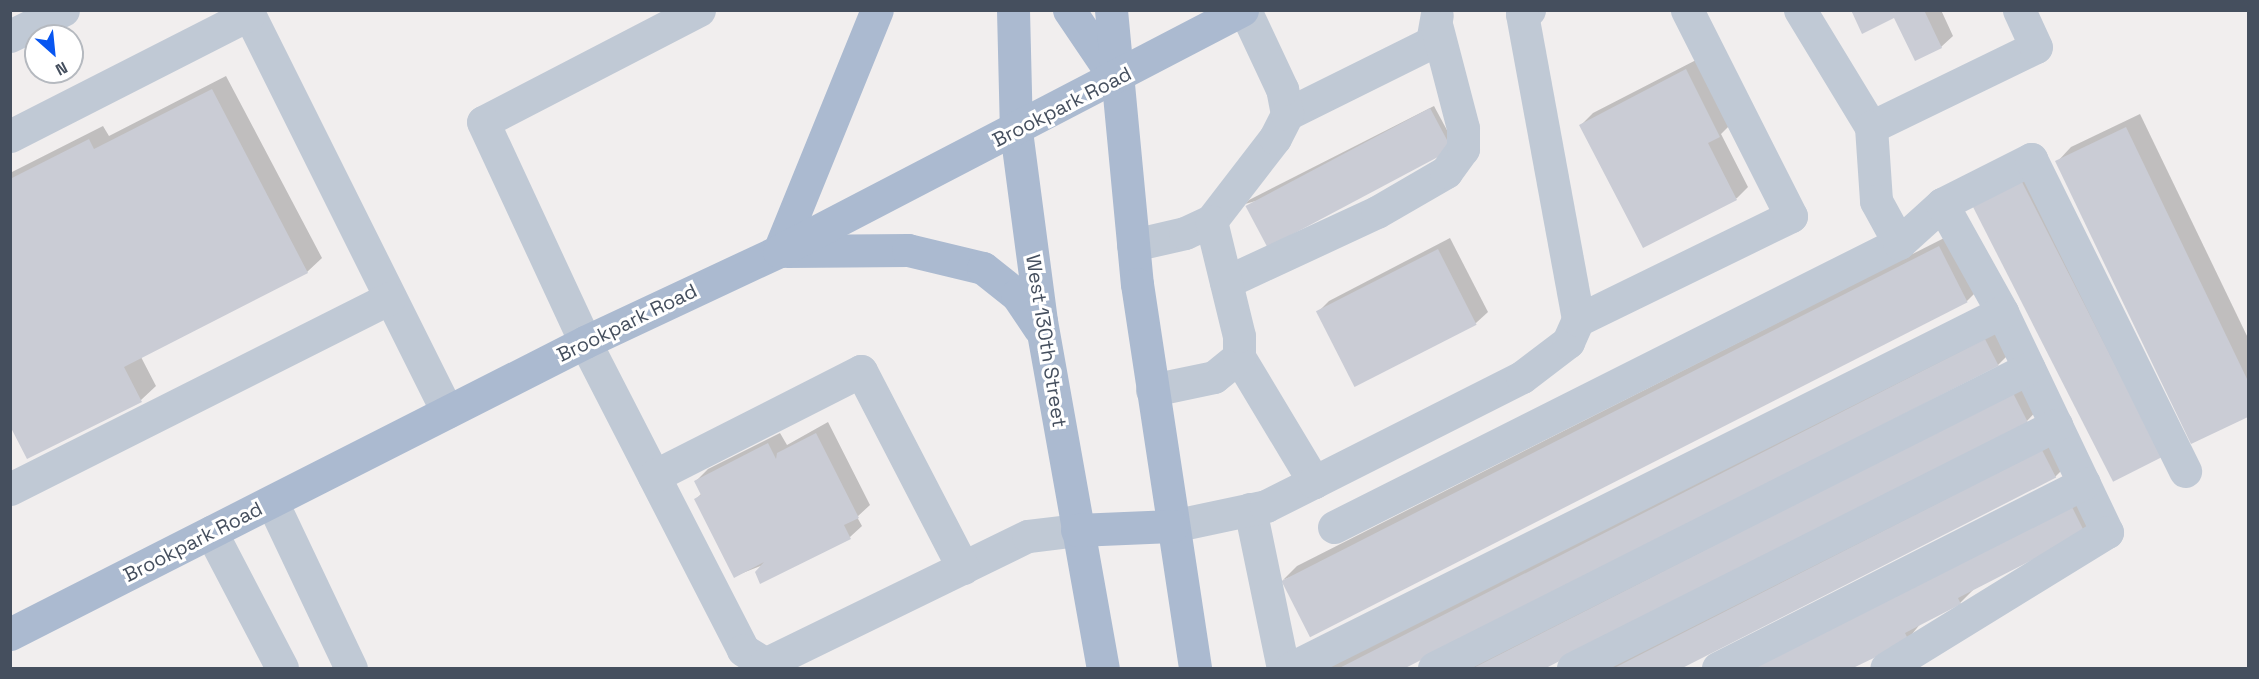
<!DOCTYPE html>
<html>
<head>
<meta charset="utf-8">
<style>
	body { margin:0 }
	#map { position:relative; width:2259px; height:679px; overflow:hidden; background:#f1eeee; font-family:"Space Grotesk",sans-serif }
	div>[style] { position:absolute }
	.shadow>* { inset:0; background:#0003 }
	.building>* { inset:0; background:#caccd5; transform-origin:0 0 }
	.minor>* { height:33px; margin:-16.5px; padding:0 16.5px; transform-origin:16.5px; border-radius:16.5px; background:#c0c9d5 }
	.major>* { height:33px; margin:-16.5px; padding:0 16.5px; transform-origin:16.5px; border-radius:16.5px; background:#abbad0 }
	span { translate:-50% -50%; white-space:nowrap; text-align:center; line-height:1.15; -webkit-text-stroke:6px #fff; paint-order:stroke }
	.street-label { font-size:20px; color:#454f5e }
	.frame { position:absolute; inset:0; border:12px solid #454f5e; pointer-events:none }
	.north { position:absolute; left:24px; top:24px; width:60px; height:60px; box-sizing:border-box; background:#fff; border:2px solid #b5b9bf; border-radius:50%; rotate:153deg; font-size:16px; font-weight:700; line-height:24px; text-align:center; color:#454f5e }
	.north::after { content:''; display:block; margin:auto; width:21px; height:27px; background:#0856f1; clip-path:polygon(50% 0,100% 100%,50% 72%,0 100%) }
</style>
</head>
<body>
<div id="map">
	<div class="shadow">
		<div style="clip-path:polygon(1853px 10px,1941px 10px,1953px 36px,1941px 47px,1895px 16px)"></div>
		<div style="clip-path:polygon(1698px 59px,1731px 124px,1721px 134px,1748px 187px,1737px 198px,1644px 246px,1581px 125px,1593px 113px)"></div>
		<div style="clip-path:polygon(226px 76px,322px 258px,307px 272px,141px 357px,156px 386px,141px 400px,28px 457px,10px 423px,10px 173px,103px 126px,109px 136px)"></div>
		<div style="clip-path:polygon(1434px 106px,1455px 145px,1245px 204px,1249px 200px)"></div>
		<div style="clip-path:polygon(2140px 114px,2248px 338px,2248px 415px,2192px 442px,2057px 162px,2071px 147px)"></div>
		<div style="clip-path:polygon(2035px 165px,2177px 441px,1973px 203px)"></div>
		<div style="clip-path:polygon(1954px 233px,1981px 287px,1967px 301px,1283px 580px,1297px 566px)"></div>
		<div style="clip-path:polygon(1450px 238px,1488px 312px,1476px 323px,1318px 312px,1329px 301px)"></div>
		<div style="clip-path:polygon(2000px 325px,2012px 351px,1998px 365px,1398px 668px,1321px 668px)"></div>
		<div style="clip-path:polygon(2027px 380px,2041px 406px,2027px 421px,1537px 668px,1458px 668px)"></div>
		<div style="clip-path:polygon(828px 422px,870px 505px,857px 517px,862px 526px,850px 537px,761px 582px,763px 565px,735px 576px,696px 499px,702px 493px,696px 481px,708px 469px,780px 433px,787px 445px)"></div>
		<div style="clip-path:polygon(2057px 437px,2069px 463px,2055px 477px,1676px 668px,1599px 668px)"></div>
		<div style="clip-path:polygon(2085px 492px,2098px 517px,2084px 532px,1974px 589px,1960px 603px,1921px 623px,1908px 639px,1850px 668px,1736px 668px)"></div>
	</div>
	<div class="building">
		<div style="clip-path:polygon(1851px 10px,1924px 10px,1942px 48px,1915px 61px,1894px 18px,1862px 34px)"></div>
		<div style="clip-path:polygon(1686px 69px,1720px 137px,1708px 143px,1737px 200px,1643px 248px,1579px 125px)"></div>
		<div style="clip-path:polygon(212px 89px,308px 273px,124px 367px,142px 402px,27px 459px,10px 426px,10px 179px,89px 139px,94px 149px)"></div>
		<div style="left:1430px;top:108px;width:47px;height:209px;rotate:62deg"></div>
		<div style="clip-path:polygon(2126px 127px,2248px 381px,2248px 417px,2191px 444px,2055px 161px)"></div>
		<div style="left:2020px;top:178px;width:313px;height:55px;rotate:63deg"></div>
		<div style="left:1939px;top:246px;width:63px;height:738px;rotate:63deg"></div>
		<div style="left:1438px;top:249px;width:85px;height:137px;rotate:63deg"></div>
		<div style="left:1985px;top:339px;width:30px;height:730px;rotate:63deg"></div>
		<div style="left:2013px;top:393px;width:33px;height:609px;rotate:63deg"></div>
		<div style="clip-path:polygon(816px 433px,859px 518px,844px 525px,851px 539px,760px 584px,755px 572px,764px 562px,734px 578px,694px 499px,701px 495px,694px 481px,768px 443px,776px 459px,777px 453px)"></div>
		<div style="left:2042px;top:450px;width:31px;height:484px;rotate:63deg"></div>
		<div style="clip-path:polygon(2071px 505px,2085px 533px,1958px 598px,1961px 604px,1905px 633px,1909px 641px,1853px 668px,1748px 668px)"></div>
	</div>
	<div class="minor">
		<div style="left:247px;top:10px;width:449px;rotate:63.5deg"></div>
		<div style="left:699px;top:10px;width:243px;rotate:152.6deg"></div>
		<div style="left:483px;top:122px;width:242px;rotate:65.1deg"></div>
		<div style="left:585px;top:342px;width:346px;rotate:62.8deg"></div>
		<div style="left:743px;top:650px;width:26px;rotate:32deg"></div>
		<div style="left:765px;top:664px;width:292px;rotate:-26deg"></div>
		<div style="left:1028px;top:536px;width:49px;rotate:-7deg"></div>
		<div style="left:1529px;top:10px;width:8px;rotate:150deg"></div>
		<div style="left:1522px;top:14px;width:311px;rotate:79.6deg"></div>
		<div style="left:1800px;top:10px;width:137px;rotate:58.7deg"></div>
		<div style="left:1871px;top:127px;width:183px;rotate:-25.9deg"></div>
		<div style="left:2036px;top:47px;width:41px;rotate:-114.7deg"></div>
		<div style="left:10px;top:36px;width:59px;rotate:-26.1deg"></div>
		<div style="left:1287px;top:114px;width:162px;rotate:-26.4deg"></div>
		<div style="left:1432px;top:42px;width:27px;rotate:-80deg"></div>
		<div style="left:1871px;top:127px;width:74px;rotate:86.1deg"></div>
		<div style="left:1876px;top:201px;width:48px;rotate:61.3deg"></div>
		<div style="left:10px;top:136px;width:268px;rotate:-27deg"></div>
		<div style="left:1942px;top:204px;width:100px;rotate:-26.8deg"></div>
		<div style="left:2031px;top:159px;width:348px;rotate:63.7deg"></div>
		<div style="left:1133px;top:245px;width:53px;rotate:-13deg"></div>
		<div style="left:1185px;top:233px;width:29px;rotate:-25deg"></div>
		<div style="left:1211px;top:221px;width:105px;rotate:-52.4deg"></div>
		<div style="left:1275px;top:138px;width:27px;rotate:-63deg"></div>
		<div style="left:1287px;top:114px;width:25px;rotate:-101deg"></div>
		<div style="left:1282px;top:89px;width:87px;rotate:-115.1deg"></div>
		<div style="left:1226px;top:282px;width:166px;rotate:-24.9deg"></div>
		<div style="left:1377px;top:212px;width:80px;rotate:-30.1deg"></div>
		<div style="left:1446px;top:172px;width:29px;rotate:-54deg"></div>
		<div style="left:1463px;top:149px;width:21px;rotate:-90deg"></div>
		<div style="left:1463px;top:128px;width:103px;rotate:-104.6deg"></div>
		<div style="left:1239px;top:357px;width:146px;rotate:59deg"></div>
		<div style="left:1152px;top:390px;width:63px;rotate:-11.8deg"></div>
		<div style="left:1214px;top:377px;width:32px;rotate:-39deg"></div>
		<div style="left:1239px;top:357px;width:21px;rotate:-90deg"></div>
		<div style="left:1239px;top:336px;width:118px;rotate:-103.7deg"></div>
		<div style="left:654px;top:476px;width:232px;rotate:-26.9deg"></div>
		<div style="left:861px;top:371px;width:222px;rotate:62.6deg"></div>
		<div style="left:10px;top:489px;width:425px;rotate:-26.7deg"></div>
		<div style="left:272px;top:502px;width:184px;rotate:64.6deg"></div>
		<div style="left:1250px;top:509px;width:162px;rotate:78.3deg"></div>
		<div style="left:1172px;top:526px;width:96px;rotate:-12deg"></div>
		<div style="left:1266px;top:506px;width:54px;rotate:-26.6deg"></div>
		<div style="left:1314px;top:482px;width:233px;rotate:-26.8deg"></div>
		<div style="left:1522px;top:377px;width:58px;rotate:-37.3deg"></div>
		<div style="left:1568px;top:342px;width:24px;rotate:-66deg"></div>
		<div style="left:1578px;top:320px;width:237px;rotate:-26deg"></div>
		<div style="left:1791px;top:216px;width:231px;rotate:-116.8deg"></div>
		<div style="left:1334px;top:527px;width:632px;rotate:-26.69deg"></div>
		<div style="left:1899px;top:243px;width:58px;rotate:-42.2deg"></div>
		<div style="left:1942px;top:204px;width:124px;rotate:60.9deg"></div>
		<div style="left:2002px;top:312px;width:244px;rotate:64.5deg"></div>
		<div style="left:2107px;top:532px;width:259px;rotate:148.4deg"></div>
		<div style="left:211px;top:532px;width:153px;rotate:62.4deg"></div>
		<div style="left:1291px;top:668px;width:795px;rotate:-26.6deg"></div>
		<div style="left:1434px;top:668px;width:666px;rotate:-26.76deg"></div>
		<div style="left:1573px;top:668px;width:541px;rotate:-26.71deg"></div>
		<div style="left:1718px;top:668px;width:410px;rotate:-26.8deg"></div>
	</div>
	<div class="major">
		<div style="left:1013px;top:10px;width:121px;rotate:88.6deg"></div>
		<div style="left:1016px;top:131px;width:192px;rotate:82.5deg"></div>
		<div style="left:1041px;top:321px;width:352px;rotate:79.9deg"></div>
		<div style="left:1069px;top:10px;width:82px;rotate:55.9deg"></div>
		<div style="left:1111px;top:10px;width:275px;rotate:84.6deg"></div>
		<div style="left:1137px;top:284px;width:388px;rotate:81.4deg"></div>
		<div style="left:779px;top:251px;width:260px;rotate:-67.9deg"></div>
		<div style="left:787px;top:251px;width:121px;rotate:-0.5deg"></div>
		<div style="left:908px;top:250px;width:77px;rotate:13.5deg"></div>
		<div style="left:983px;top:268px;width:43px;rotate:38.5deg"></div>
		<div style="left:1017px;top:295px;width:40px;rotate:56deg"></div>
		<div style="left:1077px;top:530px;width:95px;rotate:-2.4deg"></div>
		<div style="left:10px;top:634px;width:645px;rotate:-26.92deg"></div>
		<div style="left:585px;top:342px;width:214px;rotate:-25.1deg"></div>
		<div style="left:779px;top:251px;width:522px;rotate:-27.5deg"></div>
	</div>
	<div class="street-label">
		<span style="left:1062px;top:107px;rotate:-27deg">Brookpark Road</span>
		<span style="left:627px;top:323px;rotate:-26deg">Brookpark Road</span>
		<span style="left:1046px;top:341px;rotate:81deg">West 130th Street</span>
		<span style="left:193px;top:542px;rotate:-27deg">Brookpark Road</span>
	</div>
	<div class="frame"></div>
	<div class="north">N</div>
</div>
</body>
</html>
